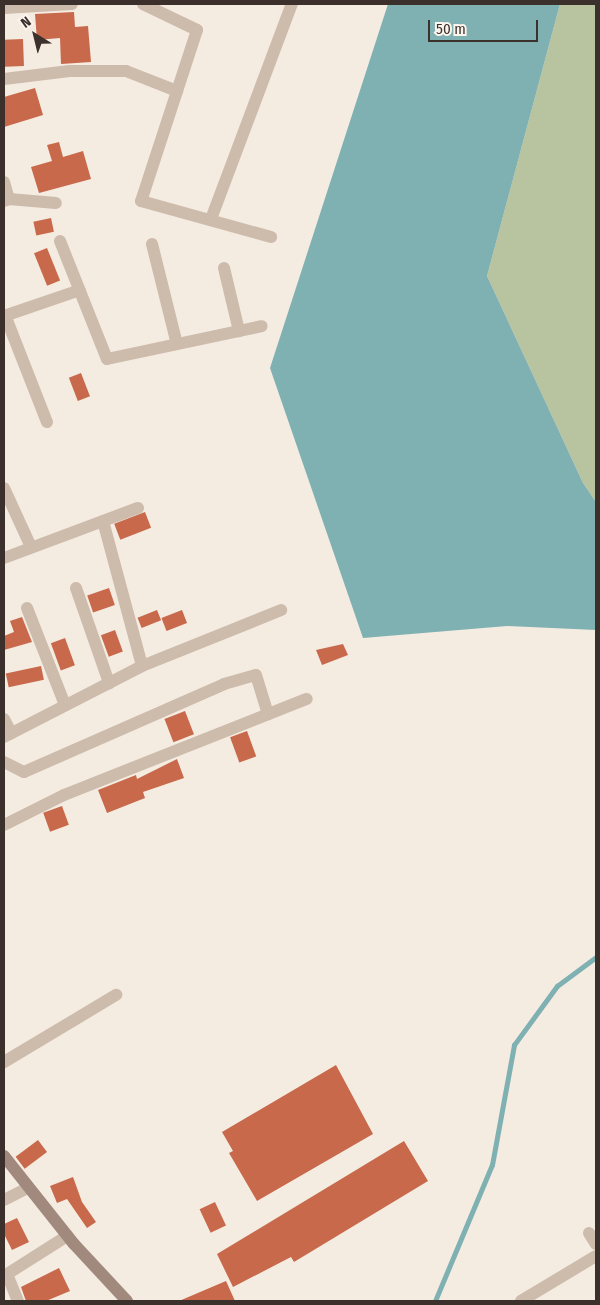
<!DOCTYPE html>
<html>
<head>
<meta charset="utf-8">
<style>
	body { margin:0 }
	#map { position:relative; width:600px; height:1305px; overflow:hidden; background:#f4ebe1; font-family:"Fira Sans Condensed",sans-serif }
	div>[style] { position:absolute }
	.green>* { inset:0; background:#b8c4a0 }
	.water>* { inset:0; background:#7fb0b2 }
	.stream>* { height:4.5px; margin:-2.25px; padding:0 2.25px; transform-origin:2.25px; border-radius:2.25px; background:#7fb0b2 }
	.building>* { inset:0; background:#c8694b; transform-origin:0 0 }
	.street>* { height:12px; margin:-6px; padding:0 6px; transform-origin:6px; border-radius:6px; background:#cdbbac }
	.secondary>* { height:12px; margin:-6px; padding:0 6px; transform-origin:6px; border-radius:6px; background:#a18a7d }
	span { translate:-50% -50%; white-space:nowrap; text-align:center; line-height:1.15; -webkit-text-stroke:4px #fbf5ee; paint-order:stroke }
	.frame { position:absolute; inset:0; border:5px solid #3b302b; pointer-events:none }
	.north { position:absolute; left:10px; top:10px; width:50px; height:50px; -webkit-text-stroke:4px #fbf5ee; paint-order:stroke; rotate:324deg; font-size:14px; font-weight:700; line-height:20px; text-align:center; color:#3b302b }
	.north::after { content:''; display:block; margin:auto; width:18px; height:22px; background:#3b302b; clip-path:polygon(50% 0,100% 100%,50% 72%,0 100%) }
	.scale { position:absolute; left:428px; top:20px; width:110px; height:22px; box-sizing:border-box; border:2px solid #3b302b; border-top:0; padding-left:6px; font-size:15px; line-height:18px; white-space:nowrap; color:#3b302b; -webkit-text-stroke:4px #fbf5ee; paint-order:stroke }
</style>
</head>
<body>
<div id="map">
	<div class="green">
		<div style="clip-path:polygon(560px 4px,596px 4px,596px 502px,583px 483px,487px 276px)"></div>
	</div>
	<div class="water">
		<div style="clip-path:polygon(388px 4px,560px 4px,487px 276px,583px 483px,596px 502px,596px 630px,507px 626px,363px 638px,270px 368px)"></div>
	</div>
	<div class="stream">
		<div style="left:435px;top:1301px;width:147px;rotate:-67.3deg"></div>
		<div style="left:492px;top:1165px;width:122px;rotate:-79.6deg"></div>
		<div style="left:514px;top:1045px;width:73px;rotate:-53.9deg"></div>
		<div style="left:557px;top:986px;width:49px;rotate:-36.6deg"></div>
	</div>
	<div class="building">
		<div style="clip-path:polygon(74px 12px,75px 27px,88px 26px,91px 62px,61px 64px,60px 38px,37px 40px,35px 14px)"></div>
		<div style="left:23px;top:39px;width:27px;height:19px;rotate:88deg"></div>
		<div style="clip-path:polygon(35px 88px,43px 115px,4px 127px,4px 97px)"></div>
		<div style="clip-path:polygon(59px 142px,63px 157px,83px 151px,91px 179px,39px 193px,31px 167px,52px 161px,47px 145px)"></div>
		<div style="left:51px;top:218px;width:14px;height:18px;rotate:78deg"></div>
		<div style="left:47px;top:248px;width:35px;height:14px;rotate:68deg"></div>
		<div style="left:81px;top:373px;width:25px;height:13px;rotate:69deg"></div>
		<div style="left:145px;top:512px;width:17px;height:33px;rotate:69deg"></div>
		<div style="left:109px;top:588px;width:18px;height:23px;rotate:71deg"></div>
		<div style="left:157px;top:610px;width:11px;height:21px;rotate:68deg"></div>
		<div style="left:182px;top:610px;width:14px;height:22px;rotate:69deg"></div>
		<div style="clip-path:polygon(22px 617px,32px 642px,4px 650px,4px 636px,14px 632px,10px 621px)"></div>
		<div style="left:115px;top:630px;width:23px;height:15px;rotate:70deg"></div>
		<div style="left:65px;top:638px;width:29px;height:15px;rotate:70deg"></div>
		<div style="clip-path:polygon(343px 644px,348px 655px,322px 665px,316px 650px)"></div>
		<div style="left:41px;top:666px;width:14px;height:36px;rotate:78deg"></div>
		<div style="left:185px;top:711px;width:25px;height:22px;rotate:69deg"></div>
		<div style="left:247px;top:731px;width:27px;height:18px;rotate:70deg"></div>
		<div style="clip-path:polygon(177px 759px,184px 778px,143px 792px,145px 798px,107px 813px,98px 790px,136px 775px,137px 779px)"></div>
		<div style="left:62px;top:806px;width:20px;height:20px;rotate:70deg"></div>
		<div style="clip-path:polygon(336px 1065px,373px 1134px,257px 1201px,229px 1153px,233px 1151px,222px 1132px)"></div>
		<div style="left:38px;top:1140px;width:15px;height:28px;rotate:53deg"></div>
		<div style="clip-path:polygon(404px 1141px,428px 1181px,294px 1262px,291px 1257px,233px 1287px,217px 1254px)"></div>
		<div style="clip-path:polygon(73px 1177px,82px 1202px,96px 1222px,87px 1228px,67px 1199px,57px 1203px,50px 1186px)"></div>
		<div style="left:215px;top:1202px;width:26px;height:17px;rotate:65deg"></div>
		<div style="clip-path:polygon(17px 1218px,29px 1242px,12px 1250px,4px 1234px,4px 1224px)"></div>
		<div style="clip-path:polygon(59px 1268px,70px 1291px,46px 1301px,26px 1301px,21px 1287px)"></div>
		<div style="clip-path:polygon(226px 1281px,235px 1301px,179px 1301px)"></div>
	</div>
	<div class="street">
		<div style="left:143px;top:4px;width:60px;rotate:25.7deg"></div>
		<div style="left:197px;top:30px;width:180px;rotate:108.1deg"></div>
		<div style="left:141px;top:201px;width:135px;rotate:15.5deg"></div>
		<div style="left:4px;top:8px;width:68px;rotate:-3.4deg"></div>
		<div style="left:4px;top:79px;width:66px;rotate:-6.9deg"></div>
		<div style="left:70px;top:71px;width:56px"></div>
		<div style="left:126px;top:71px;width:55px;rotate:21.4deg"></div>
		<div style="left:4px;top:182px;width:18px;rotate:74deg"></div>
		<div style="left:9px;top:199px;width:5px;rotate:158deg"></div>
		<div style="left:9px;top:199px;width:47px;rotate:4.9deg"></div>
		<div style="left:211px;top:219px;width:230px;rotate:-69.4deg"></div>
		<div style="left:60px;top:241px;width:127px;rotate:68.3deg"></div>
		<div style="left:107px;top:359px;width:158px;rotate:-12deg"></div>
		<div style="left:152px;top:244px;width:103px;rotate:76deg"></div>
		<div style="left:224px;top:268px;width:65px;rotate:76.6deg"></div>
		<div style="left:5px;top:315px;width:115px;rotate:68.6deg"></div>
		<div style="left:4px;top:316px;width:80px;rotate:-18.9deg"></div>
		<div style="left:4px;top:488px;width:65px;rotate:65.4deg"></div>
		<div style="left:103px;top:521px;width:150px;rotate:74.9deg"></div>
		<div style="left:4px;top:558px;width:143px;rotate:-20.5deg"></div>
		<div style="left:76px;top:588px;width:101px;rotate:70.8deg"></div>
		<div style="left:27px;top:608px;width:104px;rotate:68.6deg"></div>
		<div style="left:4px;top:719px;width:16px;rotate:63deg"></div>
		<div style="left:4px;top:737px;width:155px;rotate:-27.2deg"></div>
		<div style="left:142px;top:666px;width:150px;rotate:-21.9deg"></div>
		<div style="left:4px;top:762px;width:22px;rotate:27deg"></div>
		<div style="left:24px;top:772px;width:219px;rotate:-23.7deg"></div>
		<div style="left:224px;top:684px;width:33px;rotate:-16deg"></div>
		<div style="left:256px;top:675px;width:41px;rotate:72.9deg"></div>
		<div style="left:4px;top:825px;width:67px;rotate:-26.6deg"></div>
		<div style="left:64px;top:795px;width:261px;rotate:-21.6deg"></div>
		<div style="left:4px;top:1062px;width:131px;rotate:-30.9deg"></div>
		<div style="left:4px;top:1200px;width:27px;rotate:-27deg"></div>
		<div style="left:589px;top:1233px;width:13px;rotate:58deg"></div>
		<div style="left:7px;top:1274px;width:29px;rotate:68deg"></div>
		<div style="left:4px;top:1276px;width:75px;rotate:-32.4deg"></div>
		<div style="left:521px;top:1301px;width:87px;rotate:-31deg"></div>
	</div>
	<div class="secondary">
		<div style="left:4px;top:1156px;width:112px;rotate:51.5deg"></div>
		<div style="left:74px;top:1244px;width:78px;rotate:47.1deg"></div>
	</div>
	<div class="frame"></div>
	<div class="north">N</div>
	<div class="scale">50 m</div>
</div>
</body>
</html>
